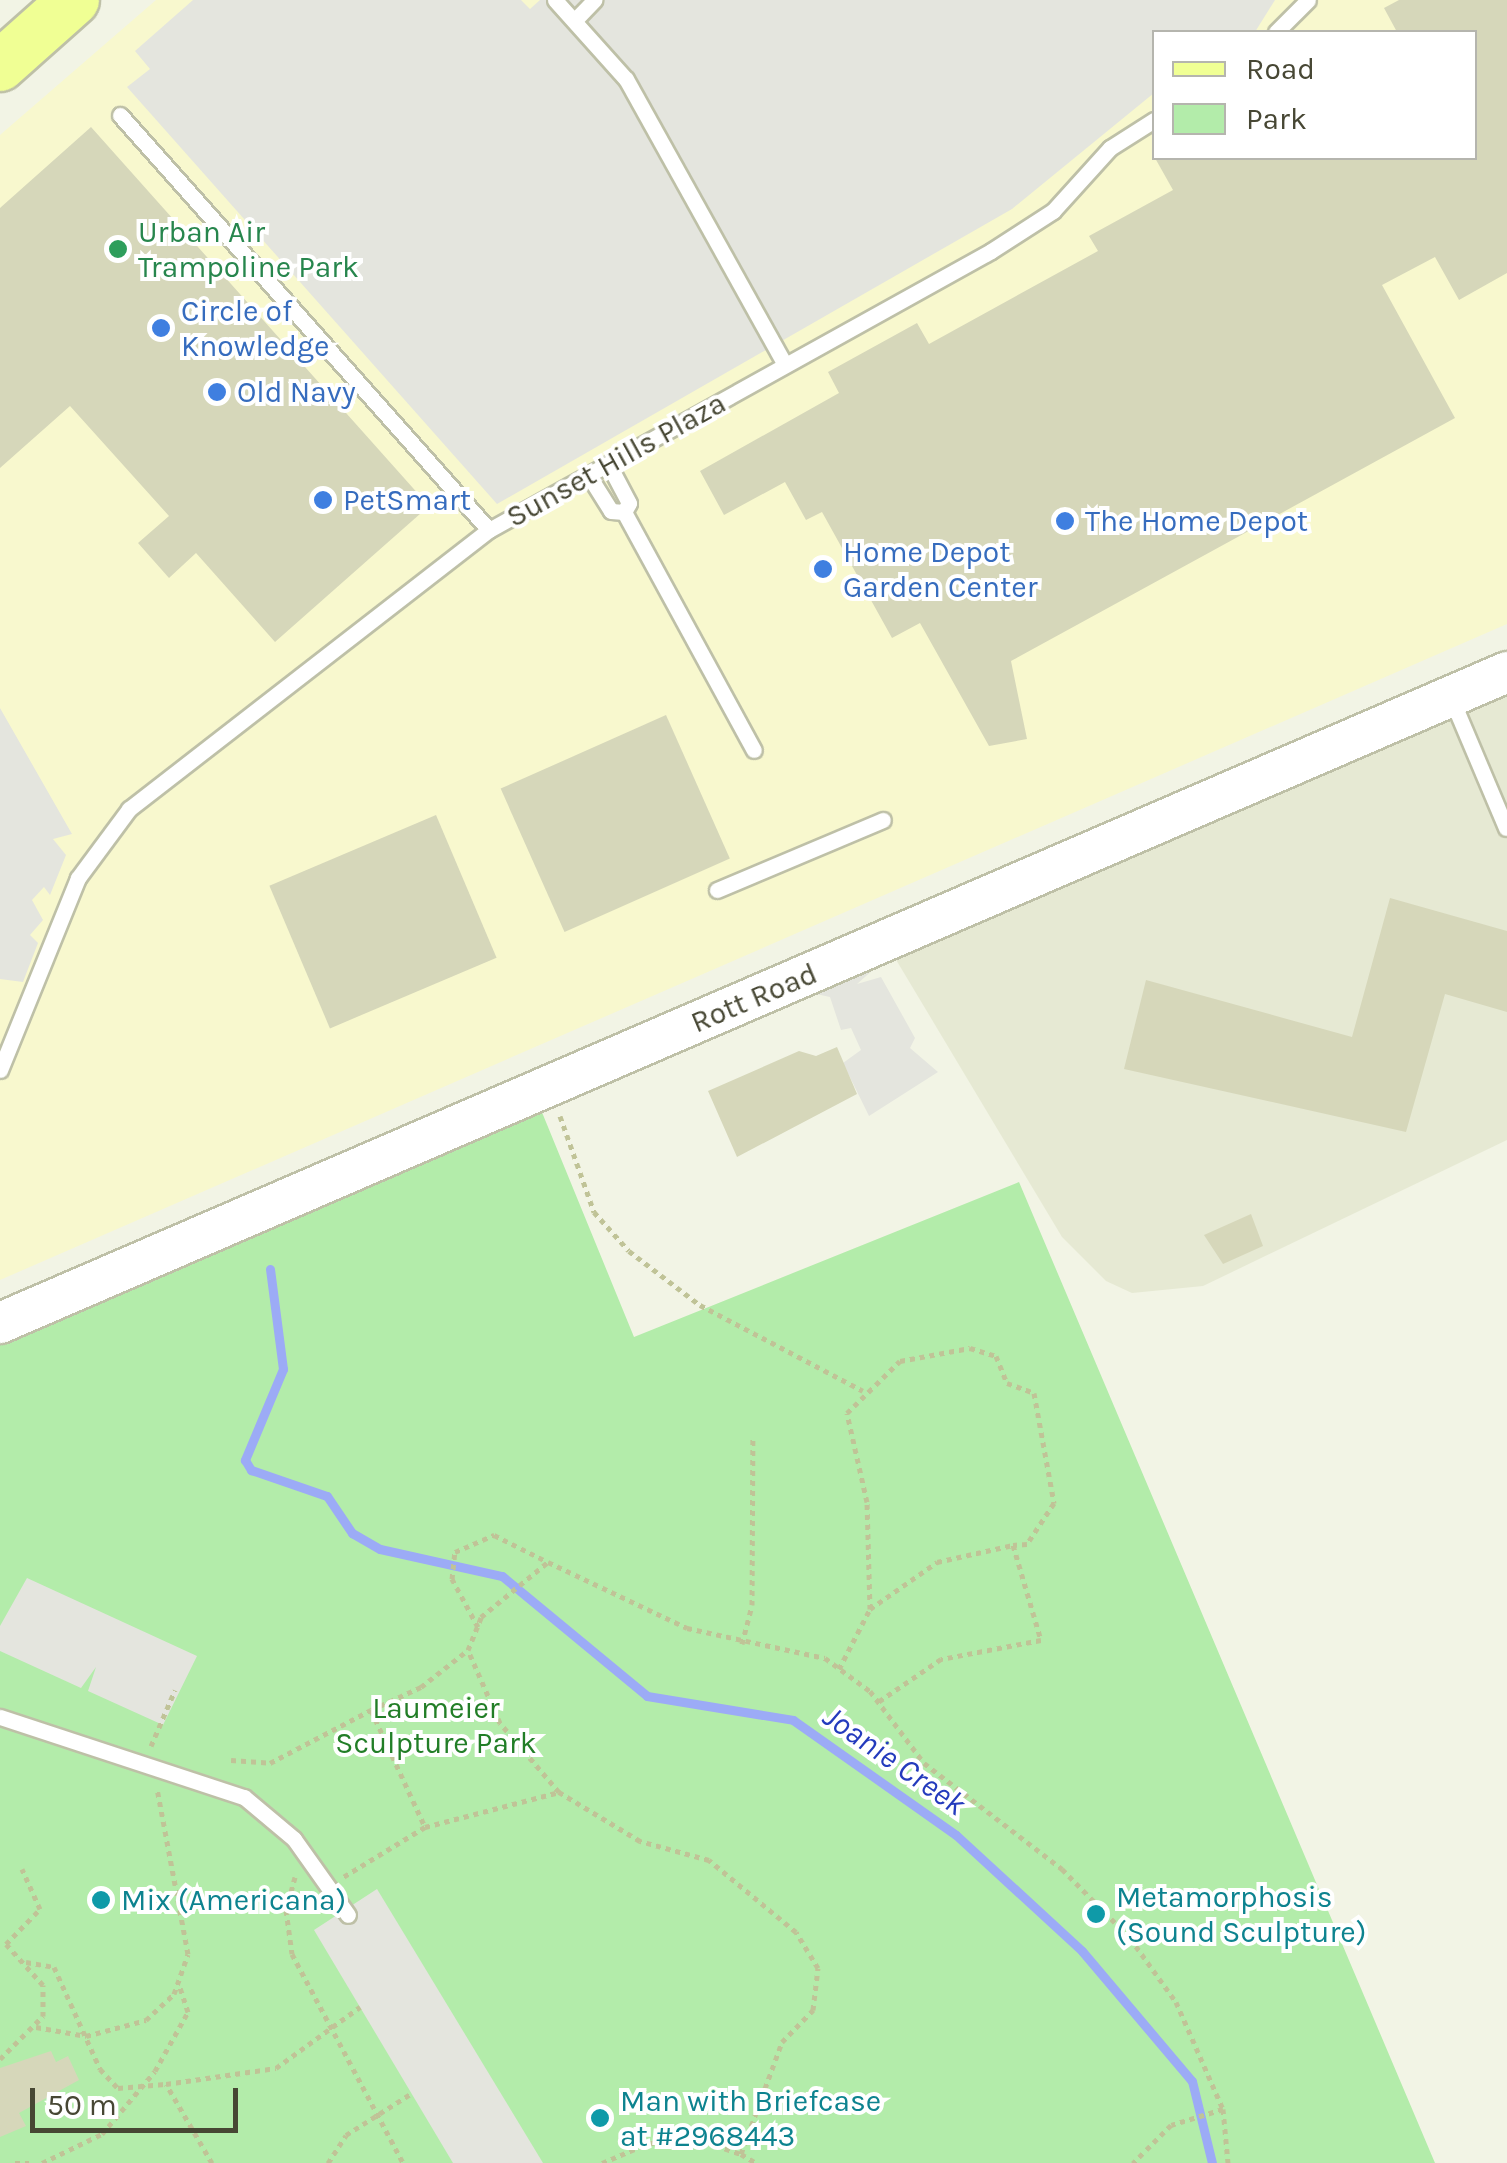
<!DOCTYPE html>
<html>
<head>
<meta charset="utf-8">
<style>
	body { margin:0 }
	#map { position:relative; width:1507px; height:2163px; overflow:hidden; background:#f2f4e5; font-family:Karla,sans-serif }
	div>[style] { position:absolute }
	.residential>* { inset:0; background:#e6e9d3 }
	.commercial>* { inset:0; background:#f8f8ce }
	.green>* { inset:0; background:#b3ecaa }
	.parking>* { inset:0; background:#e4e5de }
	.stream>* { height:9px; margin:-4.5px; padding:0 4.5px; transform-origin:4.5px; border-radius:4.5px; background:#9cabf6 }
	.building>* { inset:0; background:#d6d7ba; transform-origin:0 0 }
	.path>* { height:5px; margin-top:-2.5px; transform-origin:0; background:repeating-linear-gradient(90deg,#c0c397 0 5px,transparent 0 10px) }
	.roads { filter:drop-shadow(2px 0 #bec0a7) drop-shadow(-2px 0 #bec0a7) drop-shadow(0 2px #bec0a7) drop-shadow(0 -2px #bec0a7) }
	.service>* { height:15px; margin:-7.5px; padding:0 7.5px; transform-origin:7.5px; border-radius:7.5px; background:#fff }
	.tertiary>* { height:40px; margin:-20px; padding:0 20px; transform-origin:20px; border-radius:20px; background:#fff }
	.primary>* { height:50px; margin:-25px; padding:0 25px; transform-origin:25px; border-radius:25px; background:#f0ff94 }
	.dots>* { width:28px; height:28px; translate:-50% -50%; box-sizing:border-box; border:5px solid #fff; border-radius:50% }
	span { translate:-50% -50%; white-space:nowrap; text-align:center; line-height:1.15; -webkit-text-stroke:8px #fff; paint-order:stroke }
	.leisure-label { font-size:30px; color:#27864d }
	.left { translate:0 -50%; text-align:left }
	.shop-label { font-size:30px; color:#366cbe }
	.street-label { font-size:30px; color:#474734 }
	.park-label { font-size:30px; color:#227e27 }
	.culture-label { font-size:30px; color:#0d838f }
	.water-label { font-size:32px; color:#243bbd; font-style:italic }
	.legend { position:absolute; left:1152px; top:30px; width:325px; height:130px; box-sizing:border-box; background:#fff; border:2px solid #b5b5ae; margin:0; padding:12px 18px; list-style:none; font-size:30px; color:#474734 }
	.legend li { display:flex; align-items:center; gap:20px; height:50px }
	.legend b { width:50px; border:2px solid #b5b5ae }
	.scale { position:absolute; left:30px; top:2088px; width:208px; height:45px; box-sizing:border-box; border:5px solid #474734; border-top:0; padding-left:12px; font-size:30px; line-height:35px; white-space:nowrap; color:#474734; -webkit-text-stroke:8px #fff; paint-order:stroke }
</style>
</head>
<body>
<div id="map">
	<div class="residential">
		<div style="clip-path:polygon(1507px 689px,1507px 1140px,1203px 1286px,1132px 1293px,1106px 1281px,1062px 1237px,892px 953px)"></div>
	</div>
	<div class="commercial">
		<div style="clip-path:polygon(evenodd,156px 0,1507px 0,1507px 624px,0 1280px,0 135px,156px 0,1154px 32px,1474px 32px,1474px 158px,1154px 158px,1154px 32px)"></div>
	</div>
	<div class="green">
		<div style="clip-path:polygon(539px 1105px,634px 1337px,1019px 1182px,1435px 2163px,0 2163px,0 1339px)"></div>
	</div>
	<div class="parking">
		<div style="clip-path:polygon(193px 0,521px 0,530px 9px,540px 0,1275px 0,1255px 32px,1154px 32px,1154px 93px,1012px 209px,497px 504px,127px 87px,150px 69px,135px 51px)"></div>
		<div style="clip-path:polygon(0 708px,72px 834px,53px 839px,66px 855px,50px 895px,44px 887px,32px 900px,43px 920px,30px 935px,38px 943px,23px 982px,0 979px)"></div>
		<div style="clip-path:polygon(892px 953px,857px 984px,881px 977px,915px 1038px,910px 1048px,938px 1072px,869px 1116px,843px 1063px,861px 1050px,851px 1028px,841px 1030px,830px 997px,812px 993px)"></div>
		<div style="clip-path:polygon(27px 1578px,197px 1656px,163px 1725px,88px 1691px,96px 1667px,81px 1688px,0 1651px,0 1626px)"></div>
		<div style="clip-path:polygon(377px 1889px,543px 2163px,453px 2163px,314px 1930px)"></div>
	</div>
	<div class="stream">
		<div style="left:270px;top:1269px;width:101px;rotate:82.6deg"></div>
		<div style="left:283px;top:1369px;width:99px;rotate:112.7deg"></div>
		<div style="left:245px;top:1460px;width:12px;rotate:59deg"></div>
		<div style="left:251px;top:1470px;width:80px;rotate:18.9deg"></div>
		<div style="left:327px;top:1496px;width:45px;rotate:56deg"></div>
		<div style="left:352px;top:1533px;width:32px;rotate:30deg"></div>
		<div style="left:380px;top:1549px;width:125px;rotate:12.5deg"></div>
		<div style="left:502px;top:1576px;width:188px;rotate:39.6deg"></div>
		<div style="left:647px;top:1696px;width:148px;rotate:9.3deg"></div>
		<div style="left:793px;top:1720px;width:199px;rotate:35.2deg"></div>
		<div style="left:956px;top:1835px;width:171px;rotate:42.6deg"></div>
		<div style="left:1082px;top:1951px;width:170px;rotate:49.8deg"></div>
		<div style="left:1192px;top:2081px;width:84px;rotate:76.3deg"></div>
	</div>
	<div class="building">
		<div style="clip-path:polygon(1399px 0,1507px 0,1507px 273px,1459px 300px,1435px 257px,1382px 285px,1455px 418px,1011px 661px,1027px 739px,989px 746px,920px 623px,892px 638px,822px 512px,806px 520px,785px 482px,724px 515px,700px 471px,839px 393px,828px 372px,917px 323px,929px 344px,1098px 251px,1089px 236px,1173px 190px,1155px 158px,1474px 158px,1474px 32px,1397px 32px,1384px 8px)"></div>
		<div style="clip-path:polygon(91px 127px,429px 506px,275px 642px,196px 553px,169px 578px,138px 543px,169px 516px,70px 406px,0 468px,0 208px)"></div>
		<div style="left:666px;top:715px;width:157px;height:181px;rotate:66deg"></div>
		<div style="left:436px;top:815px;width:155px;height:181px;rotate:67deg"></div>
		<div style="clip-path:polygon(1390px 898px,1507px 931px,1507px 1012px,1445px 994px,1406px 1132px,1124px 1069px,1146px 980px,1352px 1037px)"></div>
		<div style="clip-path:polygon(837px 1047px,857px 1094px,737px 1157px,708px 1091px,799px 1051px,816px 1056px)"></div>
		<div style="clip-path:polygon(1251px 1214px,1263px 1246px,1223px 1264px,1204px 1235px)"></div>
		<div style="clip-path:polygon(51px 2051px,56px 2062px,68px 2056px,79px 2080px,19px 2113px,26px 2126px,0 2137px,0 2068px)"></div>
	</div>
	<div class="path">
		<div style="left:560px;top:1116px;width:102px;rotate:70.5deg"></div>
		<div style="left:594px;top:1212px;width:52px;rotate:48.1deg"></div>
		<div style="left:629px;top:1251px;width:89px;rotate:37.3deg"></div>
		<div style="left:700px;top:1305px;width:184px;rotate:27.8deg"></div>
		<div style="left:870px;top:1609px;width:107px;rotate:-91.6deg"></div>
		<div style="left:867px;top:1502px;width:91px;rotate:-102.7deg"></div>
		<div style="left:847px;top:1413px;width:74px;rotate:-44.5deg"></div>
		<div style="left:900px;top:1361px;width:71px;rotate:-10.5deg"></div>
		<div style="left:970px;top:1348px;width:27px;rotate:17deg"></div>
		<div style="left:996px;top:1356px;width:29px;rotate:68deg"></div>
		<div style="left:1007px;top:1383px;width:29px;rotate:20deg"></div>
		<div style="left:1034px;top:1393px;width:112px;rotate:79.7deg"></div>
		<div style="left:1054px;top:1503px;width:49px;rotate:123.4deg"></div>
		<div style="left:1027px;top:1544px;width:14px;rotate:176deg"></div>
		<div style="left:478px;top:1627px;width:55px;rotate:-118.4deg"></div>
		<div style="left:452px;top:1579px;width:27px;rotate:-84deg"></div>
		<div style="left:455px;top:1552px;width:43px;rotate:-23.6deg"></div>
		<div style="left:494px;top:1535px;width:60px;rotate:26.6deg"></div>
		<div style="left:742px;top:1644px;width:40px;rotate:-75.6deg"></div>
		<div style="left:752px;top:1605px;width:166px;rotate:-89.7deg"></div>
		<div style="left:839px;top:1669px;width:68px;rotate:-62.7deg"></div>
		<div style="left:870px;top:1609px;width:82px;rotate:-35deg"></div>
		<div style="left:937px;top:1562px;width:78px;rotate:-12.6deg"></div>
		<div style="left:1013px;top:1545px;width:99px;rotate:73.6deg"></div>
		<div style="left:1041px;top:1640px;width:102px;rotate:169.2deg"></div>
		<div style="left:941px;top:1659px;width:76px;rotate:145.7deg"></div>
		<div style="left:371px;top:1710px;width:55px;rotate:-24.7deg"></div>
		<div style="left:421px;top:1687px;width:60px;rotate:-38.2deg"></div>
		<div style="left:151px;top:1746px;width:61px;rotate:-66.8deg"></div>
		<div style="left:231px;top:1760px;width:39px;rotate:4deg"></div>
		<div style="left:270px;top:1763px;width:114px;rotate:-27.7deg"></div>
		<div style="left:371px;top:1710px;width:129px;rotate:65.2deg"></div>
		<div style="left:425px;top:1827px;width:96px;rotate:148.6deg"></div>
		<div style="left:425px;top:1827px;width:138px;rotate:-14.6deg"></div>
		<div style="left:295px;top:1877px;width:34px;rotate:105deg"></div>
		<div style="left:286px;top:1910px;width:44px;rotate:82.2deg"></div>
		<div style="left:292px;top:1954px;width:237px;rotate:62deg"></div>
		<div style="left:26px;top:1962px;width:28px;rotate:10deg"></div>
		<div style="left:54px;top:1967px;width:112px;rotate:65.7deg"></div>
		<div style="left:100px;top:2069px;width:26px;rotate:47deg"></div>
		<div style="left:118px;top:2088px;width:47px;rotate:-4.9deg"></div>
		<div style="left:36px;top:2027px;width:51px;rotate:10.2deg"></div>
		<div style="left:86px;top:2036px;width:62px;rotate:-14.9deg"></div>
		<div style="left:146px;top:2020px;width:38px;rotate:-43deg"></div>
		<div style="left:174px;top:1994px;width:42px;rotate:-70.7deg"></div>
		<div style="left:188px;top:1954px;width:168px;rotate:-100.6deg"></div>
		<div style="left:0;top:2059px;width:61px;rotate:-45deg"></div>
		<div style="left:43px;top:2016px;width:31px;rotate:-90deg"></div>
		<div style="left:43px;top:1985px;width:55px;rotate:-132.1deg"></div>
		<div style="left:6px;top:1944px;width:49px;rotate:-45.8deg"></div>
		<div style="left:40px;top:1909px;width:44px;rotate:-114.2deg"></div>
		<div style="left:1223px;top:2109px;width:54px;rotate:84.7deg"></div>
		<div style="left:741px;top:2154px;width:17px;rotate:31deg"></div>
		<div style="left:15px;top:2163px;width:14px"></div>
		<div style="left:42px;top:2163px;width:67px;rotate:-25.8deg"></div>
		<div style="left:102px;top:2134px;width:82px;rotate:-49.9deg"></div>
		<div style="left:155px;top:2071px;width:68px;rotate:-60.8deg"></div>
		<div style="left:188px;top:2012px;width:32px;rotate:-108deg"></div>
		<div style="left:212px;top:2163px;width:91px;rotate:-120.2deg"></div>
		<div style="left:166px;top:2084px;width:111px;rotate:-8.3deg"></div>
		<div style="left:276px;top:2068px;width:104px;rotate:-36deg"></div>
		<div style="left:328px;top:2163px;width:33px;rotate:-57deg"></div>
		<div style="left:346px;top:2135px;width:78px;rotate:-32.5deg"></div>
		<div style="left:602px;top:2163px;width:51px;rotate:-23.1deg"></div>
		<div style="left:649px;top:2143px;width:57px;rotate:-1deg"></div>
		<div style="left:706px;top:2142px;width:37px;rotate:19deg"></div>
		<div style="left:741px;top:2154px;width:119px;rotate:-69.9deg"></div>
		<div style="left:782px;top:2042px;width:45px;rotate:-45.9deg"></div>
		<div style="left:813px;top:2010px;width:42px;rotate:-83.2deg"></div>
		<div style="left:818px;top:1968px;width:42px;rotate:-121.4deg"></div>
		<div style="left:796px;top:1932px;width:113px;rotate:-140.4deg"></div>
		<div style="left:709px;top:1860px;width:72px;rotate:-164.6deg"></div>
		<div style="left:640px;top:1841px;width:95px;rotate:-148.8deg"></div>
		<div style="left:559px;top:1792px;width:91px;rotate:-130.5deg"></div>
		<div style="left:500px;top:1723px;width:80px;rotate:-113.7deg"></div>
		<div style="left:468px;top:1650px;width:35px;rotate:-68deg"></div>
		<div style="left:481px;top:1617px;width:87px;rotate:-39.4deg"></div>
		<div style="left:548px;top:1562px;width:154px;rotate:25.4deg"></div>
		<div style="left:687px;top:1628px;width:141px;rotate:12.3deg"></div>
		<div style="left:825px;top:1658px;width:56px;rotate:36.3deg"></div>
		<div style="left:870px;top:1691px;width:90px;rotate:53.1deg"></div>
		<div style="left:924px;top:1763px;width:174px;rotate:37.5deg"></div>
		<div style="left:1062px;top:1869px;width:97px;rotate:45.4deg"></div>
		<div style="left:1130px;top:1938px;width:79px;rotate:54.3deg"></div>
		<div style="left:1176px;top:2002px;width:117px;rotate:66.3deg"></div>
		<div style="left:1223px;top:2109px;width:54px;rotate:162.9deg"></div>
		<div style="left:1171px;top:2125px;width:54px;rotate:135deg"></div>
	</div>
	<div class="roads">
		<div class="service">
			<div style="left:555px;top:0;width:106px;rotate:48.1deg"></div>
			<div style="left:626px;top:79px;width:323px;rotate:60.9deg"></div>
			<div style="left:575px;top:20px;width:28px;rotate:-46deg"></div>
			<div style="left:1276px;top:32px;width:45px;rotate:-45deg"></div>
			<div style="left:120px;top:115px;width:555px;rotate:48.36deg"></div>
			<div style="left:489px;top:530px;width:574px;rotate:-29.06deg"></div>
			<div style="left:991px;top:251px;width:74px;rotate:-32.8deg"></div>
			<div style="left:1053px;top:211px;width:85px;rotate:-47.9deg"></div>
			<div style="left:1110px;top:148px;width:52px;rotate:-32.5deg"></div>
			<div style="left:589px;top:476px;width:41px;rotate:57.8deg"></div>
			<div style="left:611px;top:511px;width:13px;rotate:4deg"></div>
			<div style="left:624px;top:512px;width:10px;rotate:-61deg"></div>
			<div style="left:629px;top:503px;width:43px;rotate:-117.8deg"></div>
			<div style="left:624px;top:512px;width:271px;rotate:61.4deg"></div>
			<div style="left:1452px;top:700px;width:139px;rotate:67.1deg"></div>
			<div style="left:717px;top:890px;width:180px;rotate:-22.9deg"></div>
			<div style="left:0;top:1070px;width:207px;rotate:-67.9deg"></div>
			<div style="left:78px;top:878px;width:86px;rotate:-53.5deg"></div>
			<div style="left:129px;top:809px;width:455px;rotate:-37.8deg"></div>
			<div style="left:0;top:1717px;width:257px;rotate:18.2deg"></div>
			<div style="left:244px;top:1797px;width:65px;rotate:40deg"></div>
			<div style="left:294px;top:1839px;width:93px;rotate:54.6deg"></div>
		</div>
		<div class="tertiary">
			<div style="left:0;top:1323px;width:1642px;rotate:-23.36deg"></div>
		</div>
		<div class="primary">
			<div style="left:0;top:66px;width:99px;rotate:-41.7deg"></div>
		</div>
	</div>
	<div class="dots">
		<div style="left:118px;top:249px;background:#2e9e5b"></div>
		<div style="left:161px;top:328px;background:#3f7fe0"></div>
		<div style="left:217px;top:392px;background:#3f7fe0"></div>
		<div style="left:323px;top:500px;background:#3f7fe0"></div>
		<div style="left:1065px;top:521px;background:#3f7fe0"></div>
		<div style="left:823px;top:569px;background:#3f7fe0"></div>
		<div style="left:101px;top:1900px;background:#0f9aa8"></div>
		<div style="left:1096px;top:1914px;background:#0f9aa8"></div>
		<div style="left:600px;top:2118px;background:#0f9aa8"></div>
	</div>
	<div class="leisure-label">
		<span class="left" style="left:138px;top:249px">Urban Air<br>Trampoline Park</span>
	</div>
	<div class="shop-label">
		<span class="left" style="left:181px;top:328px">Circle of<br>Knowledge</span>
		<span class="left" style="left:237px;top:392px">Old Navy</span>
		<span class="left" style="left:343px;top:500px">PetSmart</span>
		<span class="left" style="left:1085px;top:521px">The Home Depot</span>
		<span class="left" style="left:843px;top:569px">Home Depot<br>Garden Center</span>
	</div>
	<div class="street-label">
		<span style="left:616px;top:460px;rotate:-29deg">Sunset Hills Plaza</span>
		<span style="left:754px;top:998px;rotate:-23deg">Rott Road</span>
	</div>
	<div class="park-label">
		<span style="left:436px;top:1725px">Laumeier<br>Sculpture Park</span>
	</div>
	<div class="culture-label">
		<span class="left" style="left:1116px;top:1914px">Metamorphosis<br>(Sound Sculpture)</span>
		<span class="left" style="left:121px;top:1900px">Mix (Americana)</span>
		<span class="left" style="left:620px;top:2118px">Man with Briefcase<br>at #2968443</span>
	</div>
	<div class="water-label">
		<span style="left:894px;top:1761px;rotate:35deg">Joanie Creek</span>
	</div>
	<ul class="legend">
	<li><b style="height:12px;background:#f0ff94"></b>Road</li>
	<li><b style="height:28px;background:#b3ecaa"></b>Park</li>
	</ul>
	<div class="scale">50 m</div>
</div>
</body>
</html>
